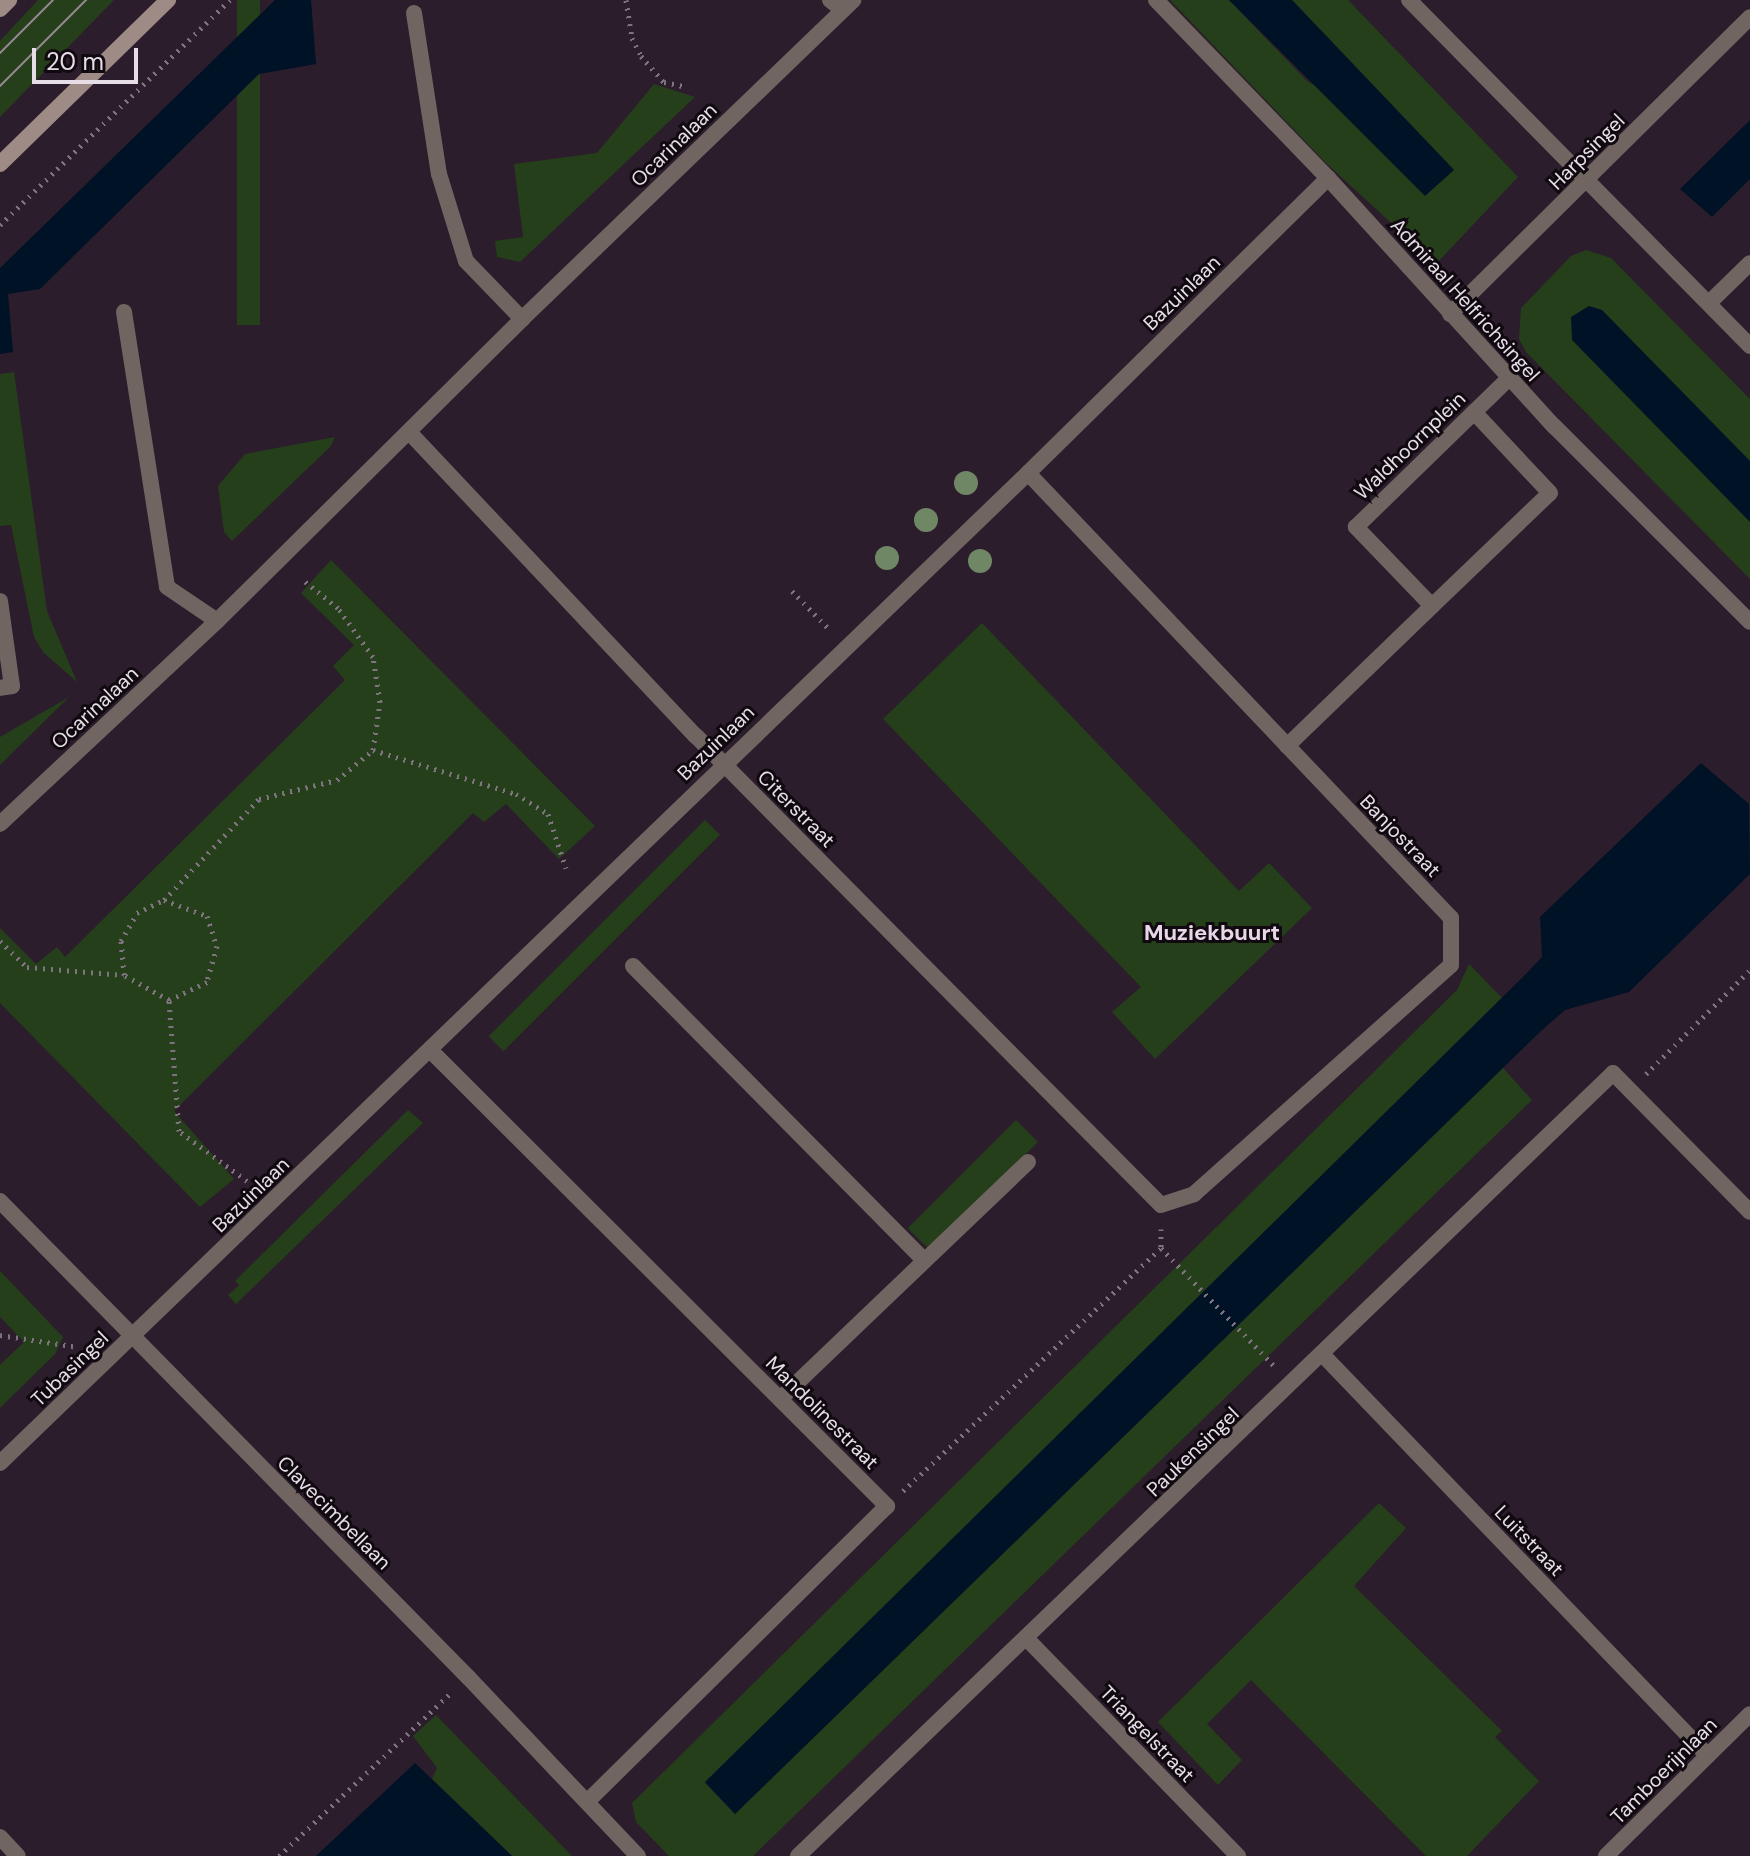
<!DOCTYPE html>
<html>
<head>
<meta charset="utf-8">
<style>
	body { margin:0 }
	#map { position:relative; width:1750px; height:1856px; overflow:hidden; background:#2c1d2c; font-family:"DM Sans",sans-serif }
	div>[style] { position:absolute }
	.green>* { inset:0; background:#253f1a; transform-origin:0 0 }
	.water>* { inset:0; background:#001225 }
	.path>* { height:5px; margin-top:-2.5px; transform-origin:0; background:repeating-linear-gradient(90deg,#807380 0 2px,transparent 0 8px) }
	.service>* { height:16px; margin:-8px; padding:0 8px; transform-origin:8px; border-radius:8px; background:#716562 }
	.minor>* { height:16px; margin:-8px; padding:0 8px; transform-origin:8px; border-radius:8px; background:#716562 }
	.secondary>* { height:16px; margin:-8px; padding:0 8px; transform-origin:8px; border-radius:8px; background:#9e8b86 }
	.tram>* { height:2px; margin:-1px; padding:0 1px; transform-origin:1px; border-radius:1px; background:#938793 }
	.trees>* { width:24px; height:24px; margin:-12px; border-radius:50%; background:#708766 }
	span { translate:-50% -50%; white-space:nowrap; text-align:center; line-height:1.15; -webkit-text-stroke:6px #100a10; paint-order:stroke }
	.street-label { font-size:20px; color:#e7dde7 }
	.neighbourhood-label { font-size:22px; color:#ead6e9; font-weight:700 }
	.scale { position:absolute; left:32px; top:48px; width:106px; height:36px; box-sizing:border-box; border:4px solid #e7dde7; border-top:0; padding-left:10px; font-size:24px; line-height:28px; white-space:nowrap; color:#e7dde7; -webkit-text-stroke:6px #100a10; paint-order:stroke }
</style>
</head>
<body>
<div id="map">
	<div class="green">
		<div style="clip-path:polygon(38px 0,114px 0,0 117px,0 41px)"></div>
		<div style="left:237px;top:0;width:23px;height:325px"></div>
		<div style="clip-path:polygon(1170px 0,1229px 0,1307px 81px,1454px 170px,1292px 0,1348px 0,1518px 177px,1436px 264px,1327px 164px)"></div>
		<div style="clip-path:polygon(654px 84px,695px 97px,520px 262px,497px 257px,495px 241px,523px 237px,514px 164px,597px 153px)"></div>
		<div style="clip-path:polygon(1586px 250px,1611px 258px,1750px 399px,1750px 579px,1526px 352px,1519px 339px,1521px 308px,1571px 256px)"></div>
		<div style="clip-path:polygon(14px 372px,47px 611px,77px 682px,43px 652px,34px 637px,11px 525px,0 526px,0 374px)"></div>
		<div style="clip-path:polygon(335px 437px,330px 447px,232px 541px,224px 532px,218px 486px,245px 454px)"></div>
		<div style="clip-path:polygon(331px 560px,595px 826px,559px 859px,506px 804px,484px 822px,473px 813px,174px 1111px,234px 1179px,200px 1207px,0 1003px,0 928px,36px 964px,57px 947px,65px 957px,345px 680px,333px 666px,354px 645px,301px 593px)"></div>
		<div style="clip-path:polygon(982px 623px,1239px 891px,1269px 863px,1312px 908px,1155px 1059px,1112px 1012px,1141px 987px,883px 719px)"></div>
		<div style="clip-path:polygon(69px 697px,0 765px,0 737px)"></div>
		<div style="left:705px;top:820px;width:21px;height:306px;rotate:45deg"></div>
		<div style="clip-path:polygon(1469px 964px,1502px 998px,705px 1783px,735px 1814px,1503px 1068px,1532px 1100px,753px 1856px,669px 1856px,636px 1822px,632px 1803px,1457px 990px)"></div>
		<div style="clip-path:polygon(408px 1110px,423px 1123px,236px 1304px,228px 1295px,239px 1285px,235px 1281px)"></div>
		<div style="left:1016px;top:1120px;width:31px;height:153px;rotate:45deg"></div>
		<div style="clip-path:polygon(0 1271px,63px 1337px,55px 1354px,0 1408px,0 1365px,24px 1342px,0 1317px)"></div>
		<div style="clip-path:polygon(1379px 1503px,1406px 1528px,1354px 1586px,1502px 1731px,1495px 1737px,1539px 1781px,1467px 1856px,1426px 1856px,1251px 1680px,1207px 1724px,1242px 1760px,1218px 1785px,1158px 1722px)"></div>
		<div style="clip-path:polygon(436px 1715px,572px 1856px,512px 1856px,432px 1779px,437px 1768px,413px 1736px)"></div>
	</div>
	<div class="water">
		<div style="clip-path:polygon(275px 0,311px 0,316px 64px,259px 74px,40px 289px,8px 294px,13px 352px,0 354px,0 268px)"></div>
		<div style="clip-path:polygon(1229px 0,1292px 0,1454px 170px,1425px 196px)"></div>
		<div style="clip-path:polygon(1750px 120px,1750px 179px,1712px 217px,1680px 189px)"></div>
		<div style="clip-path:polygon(1589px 306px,1602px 310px,1750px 461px,1750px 522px,1572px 340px,1571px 317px)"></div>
		<div style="clip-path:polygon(1701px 763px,1749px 804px,1750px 874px,1629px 992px,1565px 1010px,1541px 1031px,735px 1814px,705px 1782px,1527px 973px,1542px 957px,1540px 917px)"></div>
		<div style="clip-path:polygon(415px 1763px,512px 1856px,316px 1856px)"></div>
	</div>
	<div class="path">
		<div style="left:626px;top:0;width:38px;rotate:81deg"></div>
		<div style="left:632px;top:38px;width:20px;rotate:63deg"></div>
		<div style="left:641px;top:56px;width:35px;rotate:49deg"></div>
		<div style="left:664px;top:82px;width:19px;rotate:12deg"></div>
		<div style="left:0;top:225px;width:322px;rotate:-44.4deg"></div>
		<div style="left:792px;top:591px;width:54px;rotate:45.7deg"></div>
		<div style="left:373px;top:750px;width:150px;rotate:17.1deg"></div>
		<div style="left:516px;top:794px;width:38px;rotate:32deg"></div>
		<div style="left:548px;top:814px;width:57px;rotate:71.6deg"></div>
		<div style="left:164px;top:900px;width:46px;rotate:20.4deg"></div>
		<div style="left:207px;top:916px;width:32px;rotate:72deg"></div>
		<div style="left:217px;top:946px;width:37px;rotate:106deg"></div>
		<div style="left:207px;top:982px;width:42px;rotate:154.7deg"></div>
		<div style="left:0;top:941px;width:37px;rotate:44deg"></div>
		<div style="left:27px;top:967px;width:97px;rotate:4.7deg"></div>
		<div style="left:1646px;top:1074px;width:147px;rotate:-45deg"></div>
		<div style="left:247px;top:1181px;width:84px;rotate:-143.7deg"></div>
		<div style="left:179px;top:1131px;width:131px;rotate:-94.4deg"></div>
		<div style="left:169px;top:1000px;width:51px;rotate:-150.9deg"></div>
		<div style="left:124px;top:975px;width:34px;rotate:-95deg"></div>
		<div style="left:121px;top:941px;width:32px;rotate:-60deg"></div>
		<div style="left:137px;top:913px;width:30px;rotate:-26deg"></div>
		<div style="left:164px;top:900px;width:139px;rotate:-46.8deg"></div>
		<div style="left:259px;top:799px;width:80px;rotate:-13.7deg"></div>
		<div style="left:337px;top:780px;width:47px;rotate:-39.8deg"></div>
		<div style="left:373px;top:750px;width:49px;rotate:-81.7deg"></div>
		<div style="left:380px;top:702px;width:46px;rotate:-98.8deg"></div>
		<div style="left:373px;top:657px;width:60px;rotate:-125.5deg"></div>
		<div style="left:338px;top:608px;width:46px;rotate:-141.1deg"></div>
		<div style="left:1161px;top:1229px;width:19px;rotate:90deg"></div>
		<div style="left:1161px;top:1248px;width:163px;rotate:46.2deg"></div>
		<div style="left:0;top:1335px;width:79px;rotate:8.7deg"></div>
		<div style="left:903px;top:1491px;width:354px;rotate:-43.3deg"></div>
		<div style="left:279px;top:1856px;width:236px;rotate:-43.5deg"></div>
	</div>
	<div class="service">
		<div style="left:830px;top:0;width:16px;rotate:38deg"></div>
		<div style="left:414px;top:13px;width:163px;rotate:81.2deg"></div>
		<div style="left:439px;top:174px;width:91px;rotate:72.8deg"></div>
		<div style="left:466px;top:261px;width:81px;rotate:46deg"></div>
		<div style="left:124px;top:312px;width:278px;rotate:81.1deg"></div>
		<div style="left:167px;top:587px;width:60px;rotate:34.2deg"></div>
		<div style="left:0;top:601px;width:86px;rotate:82deg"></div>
		<div style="left:12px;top:686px;width:12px;rotate:171deg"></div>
		<div style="left:1432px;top:606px;width:163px;rotate:-43.8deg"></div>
		<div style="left:1550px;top:493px;width:111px;rotate:-133.2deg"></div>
		<div style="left:1287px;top:746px;width:202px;rotate:-44deg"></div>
		<div style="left:1432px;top:606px;width:110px;rotate:-133.9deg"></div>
		<div style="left:1356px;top:527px;width:214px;rotate:-44.2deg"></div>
		<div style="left:633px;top:966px;width:412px;rotate:45.3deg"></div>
		<div style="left:780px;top:1399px;width:343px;rotate:-43.7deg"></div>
	</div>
	<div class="minor">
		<div style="left:1156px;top:0;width:248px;rotate:46deg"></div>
		<div style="left:1328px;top:178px;width:336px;rotate:47.7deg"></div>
		<div style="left:1554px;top:426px;width:277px;rotate:45deg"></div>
		<div style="left:1409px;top:0;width:486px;rotate:45.4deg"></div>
		<div style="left:1709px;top:303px;width:57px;rotate:-44.3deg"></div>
		<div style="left:1450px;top:314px;width:422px;rotate:-44.7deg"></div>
		<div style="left:410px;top:433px;width:417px;rotate:46.7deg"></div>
		<div style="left:696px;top:736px;width:660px;rotate:45.25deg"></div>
		<div style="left:1161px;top:1205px;width:35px;rotate:-18deg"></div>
		<div style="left:1194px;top:1194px;width:344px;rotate:-41.7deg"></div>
		<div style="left:1451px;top:965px;width:47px;rotate:-90deg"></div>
		<div style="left:1451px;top:918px;width:614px;rotate:-133.55deg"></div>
		<div style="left:0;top:824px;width:297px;rotate:-43.1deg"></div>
		<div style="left:217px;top:621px;width:429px;rotate:-44.7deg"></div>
		<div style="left:522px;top:319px;width:460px;rotate:-43.9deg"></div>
		<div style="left:430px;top:1050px;width:646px;rotate:44.94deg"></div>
		<div style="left:887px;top:1506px;width:421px;rotate:135.4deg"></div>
		<div style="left:0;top:1201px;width:668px;rotate:45.49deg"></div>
		<div style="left:468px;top:1677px;width:247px;rotate:46.5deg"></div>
		<div style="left:1322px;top:1354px;width:557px;rotate:46.16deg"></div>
		<div style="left:0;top:1463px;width:1427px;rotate:-43.92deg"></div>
		<div style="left:1028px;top:473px;width:421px;rotate:-44.5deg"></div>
		<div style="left:1027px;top:1639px;width:303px;rotate:45.8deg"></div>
		<div style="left:0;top:1837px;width:26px;rotate:47deg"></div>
		<div style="left:798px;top:1856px;width:1130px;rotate:-43.85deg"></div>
		<div style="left:1613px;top:1073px;width:195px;rotate:45.4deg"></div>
		<div style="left:1606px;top:1856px;width:202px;rotate:-44.6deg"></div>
	</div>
	<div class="secondary">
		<div style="left:0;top:9px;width:13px;rotate:-45deg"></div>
		<div style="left:0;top:164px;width:235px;rotate:-44.3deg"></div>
	</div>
	<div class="tram">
		<div style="left:0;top:53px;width:75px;rotate:-45deg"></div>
		<div style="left:0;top:86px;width:122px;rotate:-45deg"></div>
	</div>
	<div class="trees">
		<div style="left:966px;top:483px"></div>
		<div style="left:926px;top:520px"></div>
		<div style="left:887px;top:558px"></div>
		<div style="left:980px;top:561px"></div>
	</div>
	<div class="street-label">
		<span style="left:674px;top:145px;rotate:-44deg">Ocarinalaan</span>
		<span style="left:1587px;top:152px;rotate:-45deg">Harpsingel</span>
		<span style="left:1182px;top:293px;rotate:-44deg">Bazuinlaan</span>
		<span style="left:1465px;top:300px;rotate:48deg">Admiraal Helfrichsingel</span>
		<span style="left:1410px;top:446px;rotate:-44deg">Waldhoornplein</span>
		<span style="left:95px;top:708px;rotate:-43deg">Ocarinalaan</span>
		<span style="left:716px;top:743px;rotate:-44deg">Bazuinlaan</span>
		<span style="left:796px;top:809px;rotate:45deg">Citerstraat</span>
		<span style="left:1400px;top:836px;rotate:46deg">Banjostraat</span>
		<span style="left:251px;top:1195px;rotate:-44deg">Bazuinlaan</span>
		<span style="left:70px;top:1369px;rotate:-44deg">Tubasingel</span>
		<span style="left:822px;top:1413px;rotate:45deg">Mandolinestraat</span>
		<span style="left:1193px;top:1452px;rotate:-44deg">Paukensingel</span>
		<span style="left:334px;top:1513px;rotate:45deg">Clavecimbellaan</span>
		<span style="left:1529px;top:1541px;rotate:46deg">Luitstraat</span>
		<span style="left:1147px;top:1734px;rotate:46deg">Triangelstraat</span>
		<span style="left:1664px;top:1771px;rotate:-45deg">Tamboerijnlaan</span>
	</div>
	<div class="neighbourhood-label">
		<span style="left:1212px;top:933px">Muziekbuurt</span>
	</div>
	<div class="scale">20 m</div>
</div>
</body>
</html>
